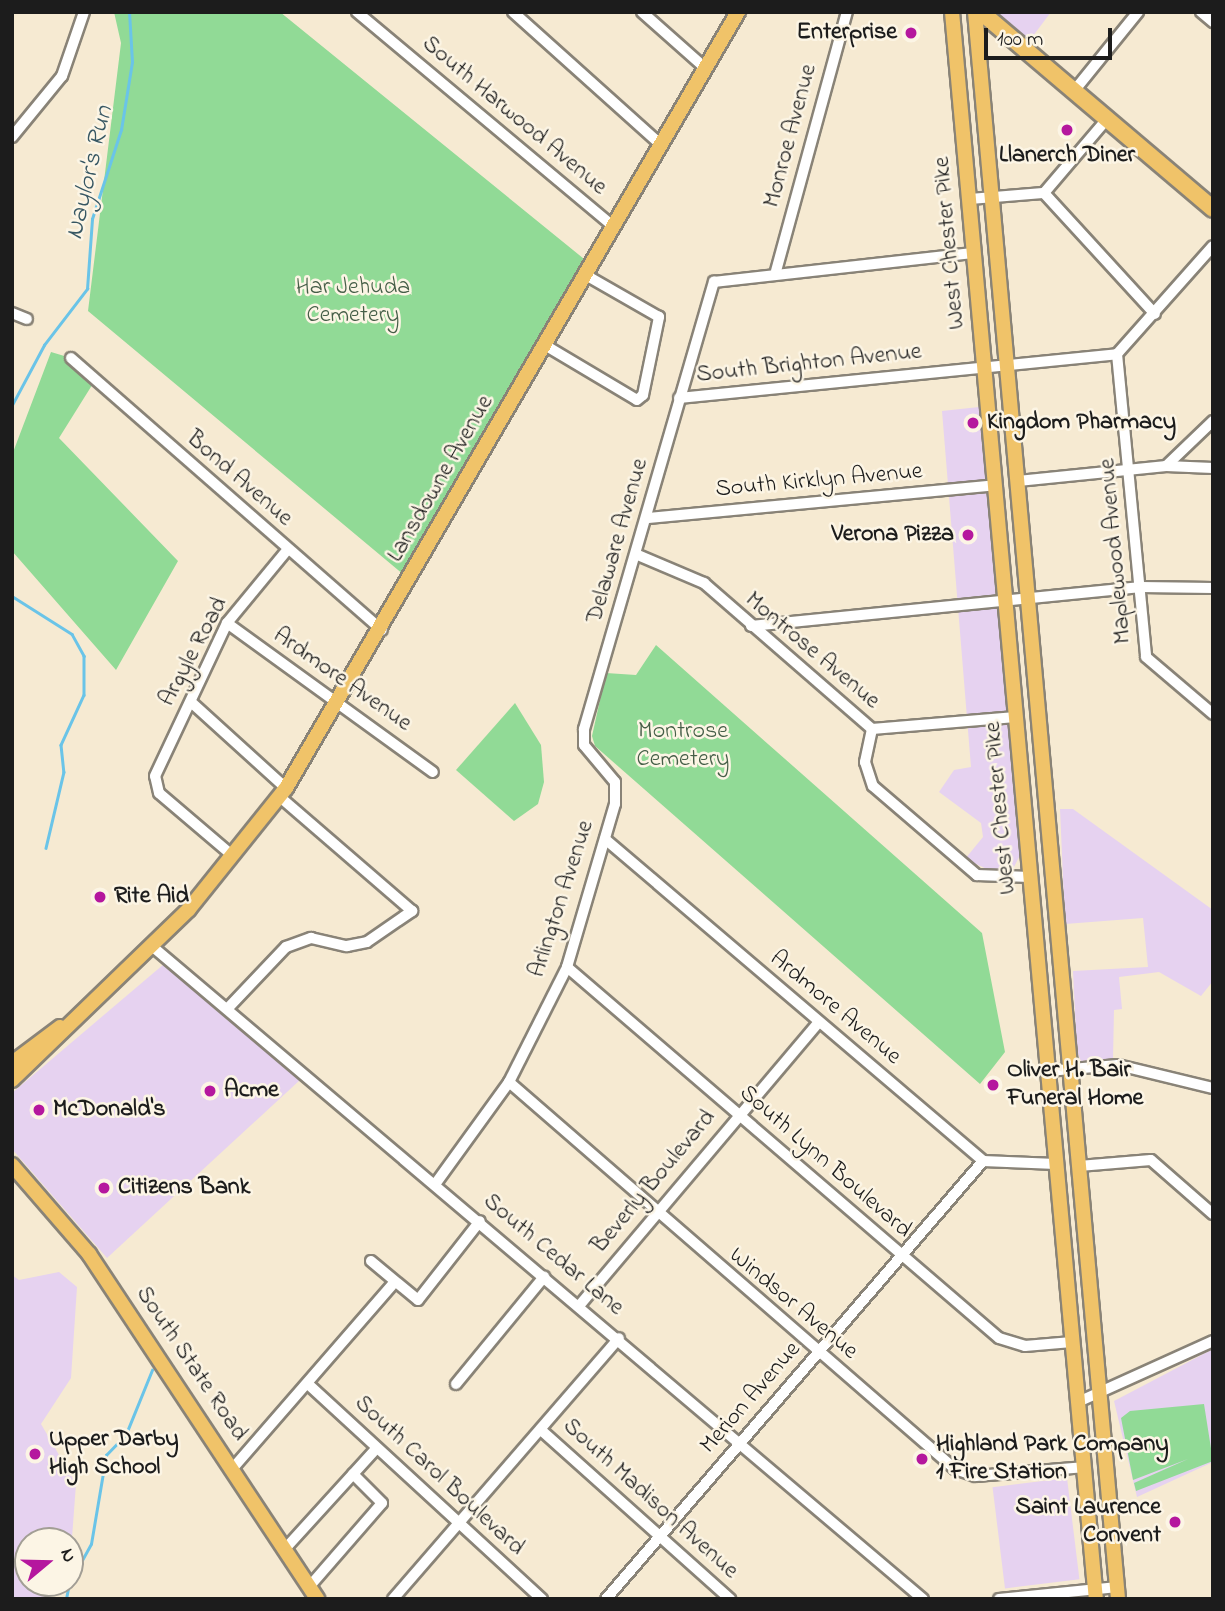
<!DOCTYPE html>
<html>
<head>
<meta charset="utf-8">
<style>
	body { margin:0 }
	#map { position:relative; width:1225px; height:1611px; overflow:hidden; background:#f6ead2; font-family:"Indie Flower",sans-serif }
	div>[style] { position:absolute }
	.built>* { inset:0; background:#e6d2f0; transform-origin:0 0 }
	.green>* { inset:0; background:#91da96 }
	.stream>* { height:2.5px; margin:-1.25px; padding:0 1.25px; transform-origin:1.25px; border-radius:1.25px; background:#6ac4e8 }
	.roads { filter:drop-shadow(2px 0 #898377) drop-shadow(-2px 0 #898377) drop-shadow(0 2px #898377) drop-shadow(0 -2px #898377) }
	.minor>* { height:10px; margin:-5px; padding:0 5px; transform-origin:5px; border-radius:5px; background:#fff }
	.major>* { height:14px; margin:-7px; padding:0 7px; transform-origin:7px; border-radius:7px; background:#f0c369 }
	.highway>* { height:16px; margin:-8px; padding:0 8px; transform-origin:8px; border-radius:8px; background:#f0c369 }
	.dots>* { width:19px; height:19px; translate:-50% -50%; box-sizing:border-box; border:4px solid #fcf5e5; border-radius:50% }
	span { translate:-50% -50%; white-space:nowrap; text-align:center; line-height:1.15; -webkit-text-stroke:5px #fcf5e5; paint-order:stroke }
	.poi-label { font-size:24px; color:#1c1c1c; font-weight:700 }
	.right { translate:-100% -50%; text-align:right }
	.left { translate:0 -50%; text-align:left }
	.street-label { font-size:24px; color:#1c1c1c }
	.park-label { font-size:24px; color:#455e47 }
	.water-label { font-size:26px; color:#375763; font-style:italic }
	.frame { position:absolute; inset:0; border:14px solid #1c1c1c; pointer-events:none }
	.north { position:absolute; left:14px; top:1527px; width:70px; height:70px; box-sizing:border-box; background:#fcf5e5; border:2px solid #a29e95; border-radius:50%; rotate:71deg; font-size:19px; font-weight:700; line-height:28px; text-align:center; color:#1c1c1c }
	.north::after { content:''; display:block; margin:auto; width:24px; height:32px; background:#b5179e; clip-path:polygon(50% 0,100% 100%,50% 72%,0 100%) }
	.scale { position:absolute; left:984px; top:28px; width:128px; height:32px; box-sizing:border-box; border:4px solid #1c1c1c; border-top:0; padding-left:9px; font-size:21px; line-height:24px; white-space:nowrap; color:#1c1c1c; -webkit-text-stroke:5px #fcf5e5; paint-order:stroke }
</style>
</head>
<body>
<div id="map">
	<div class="built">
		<div style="clip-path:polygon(993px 12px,1051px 12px,1030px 40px)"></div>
		<div style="clip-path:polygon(979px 407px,1021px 853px,1013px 869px,998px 874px,965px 859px,983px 837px,981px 823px,939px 792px,954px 770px,971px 767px,942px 411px)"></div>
		<div style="clip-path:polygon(1060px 809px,1073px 809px,1213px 910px,1213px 981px,1201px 996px,1159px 972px,1119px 977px,1122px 1009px,1114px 1010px,1113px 1059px,1081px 1061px,1077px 1052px,1073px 971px,1148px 967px,1143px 918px,1065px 924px)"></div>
		<div style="clip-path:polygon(164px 964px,300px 1080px,107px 1258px,12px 1149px,12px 1093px)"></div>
		<div style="clip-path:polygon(59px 1272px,77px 1287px,71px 1378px,41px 1424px,76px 1484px,72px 1538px,28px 1541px,28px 1583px,55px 1583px,50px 1599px,12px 1599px,12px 1275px,19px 1280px)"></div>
		<div style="clip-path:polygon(1213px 1349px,1213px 1462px,1137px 1497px,1114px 1401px)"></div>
		<div style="left:1067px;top:1478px;width:102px;height:75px;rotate:83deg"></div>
	</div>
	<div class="green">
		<div style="clip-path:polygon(114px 12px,280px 12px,589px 263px,410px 580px,88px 311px,121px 43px)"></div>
		<div style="clip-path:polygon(51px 352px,71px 358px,94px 382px,59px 438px,178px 561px,116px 670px,12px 551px,12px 455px)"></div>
		<div style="clip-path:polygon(656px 645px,982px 933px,1005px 1052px,980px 1084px,595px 746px,592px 736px,606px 673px,636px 675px)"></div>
		<div style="clip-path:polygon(515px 703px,541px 745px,544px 782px,538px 804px,514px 821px,456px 770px)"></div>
		<div style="clip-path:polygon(1204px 1404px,1213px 1461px,1136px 1491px,1134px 1483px,1188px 1459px,1133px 1480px,1121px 1418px,1130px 1411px)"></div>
	</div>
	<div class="stream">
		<div style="left:12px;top:405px;width:68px;rotate:-61.9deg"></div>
		<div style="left:44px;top:345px;width:71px;rotate:-52.5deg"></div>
		<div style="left:87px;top:289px;width:70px;rotate:-85.9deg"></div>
		<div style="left:92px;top:219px;width:94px;rotate:-72deg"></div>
		<div style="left:121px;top:130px;width:69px;rotate:-80.8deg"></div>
		<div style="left:132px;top:62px;width:50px;rotate:-93.4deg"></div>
		<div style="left:12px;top:596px;width:71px;rotate:32.3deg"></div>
		<div style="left:72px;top:634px;width:25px;rotate:61deg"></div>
		<div style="left:84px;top:656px;width:39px;rotate:90deg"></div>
		<div style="left:84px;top:695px;width:55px;rotate:114.7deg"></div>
		<div style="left:61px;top:745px;width:27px;rotate:84deg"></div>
		<div style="left:64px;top:772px;width:78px;rotate:103.3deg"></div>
		<div style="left:70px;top:1582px;width:43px;rotate:-61.1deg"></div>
		<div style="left:91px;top:1544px;width:90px;rotate:-80.4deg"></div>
		<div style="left:106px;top:1455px;width:29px;rotate:-46deg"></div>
		<div style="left:126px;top:1434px;width:69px;rotate:-67.9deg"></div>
		<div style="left:66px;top:1599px;width:16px;rotate:-79deg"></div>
	</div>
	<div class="roads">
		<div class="minor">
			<div style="left:357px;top:12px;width:332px;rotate:39.9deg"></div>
			<div style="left:513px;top:12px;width:198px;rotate:41.9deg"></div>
			<div style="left:642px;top:12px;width:83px;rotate:41.6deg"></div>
			<div style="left:1201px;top:12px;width:16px;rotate:40deg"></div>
			<div style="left:1074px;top:91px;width:102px;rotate:-51deg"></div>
			<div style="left:12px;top:137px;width:79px;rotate:-50.7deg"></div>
			<div style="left:62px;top:76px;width:68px;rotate:-71deg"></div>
			<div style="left:1044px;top:193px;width:164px;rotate:47.5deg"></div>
			<div style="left:1044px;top:193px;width:97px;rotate:-49.6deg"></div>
			<div style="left:969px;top:199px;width:75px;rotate:-4.6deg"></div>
			<div style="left:776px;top:271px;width:269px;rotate:-74.7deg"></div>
			<div style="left:12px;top:313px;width:16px;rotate:22deg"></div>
			<div style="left:543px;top:344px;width:109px;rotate:30.8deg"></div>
			<div style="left:637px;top:400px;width:8px;rotate:-40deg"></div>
			<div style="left:643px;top:395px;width:80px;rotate:-78.4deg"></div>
			<div style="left:659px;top:317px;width:86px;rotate:-150.2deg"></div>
			<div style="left:1117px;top:354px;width:304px;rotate:84.5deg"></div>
			<div style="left:1146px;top:657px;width:88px;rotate:40.4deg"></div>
			<div style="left:71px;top:358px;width:413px;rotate:41.2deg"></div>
			<div style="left:679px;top:398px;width:440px;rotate:-5.7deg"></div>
			<div style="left:1117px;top:354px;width:144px;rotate:-48.4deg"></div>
			<div style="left:1166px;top:466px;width:65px;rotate:-43.8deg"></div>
			<div style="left:1018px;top:481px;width:149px;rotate:-5.8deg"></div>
			<div style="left:1166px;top:466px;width:47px;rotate:2.4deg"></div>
			<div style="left:648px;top:518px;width:349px;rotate:-5.4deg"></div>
			<div style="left:638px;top:555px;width:72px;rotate:23deg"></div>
			<div style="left:704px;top:583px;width:223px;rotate:41deg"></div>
			<div style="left:872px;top:729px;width:144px;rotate:-4.8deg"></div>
			<div style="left:227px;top:623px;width:254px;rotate:35.9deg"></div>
			<div style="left:751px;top:626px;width:392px;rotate:-5.7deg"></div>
			<div style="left:1141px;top:587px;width:72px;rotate:0.8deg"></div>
			<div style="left:191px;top:702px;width:128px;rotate:42.2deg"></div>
			<div style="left:872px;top:729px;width:34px;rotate:102deg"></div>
			<div style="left:865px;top:762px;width:25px;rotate:72deg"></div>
			<div style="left:873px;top:786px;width:137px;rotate:40.6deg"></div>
			<div style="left:977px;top:875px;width:53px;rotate:2.2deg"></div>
			<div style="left:605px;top:839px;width:497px;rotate:40.4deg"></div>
			<div style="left:983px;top:1161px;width:73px;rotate:2.4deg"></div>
			<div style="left:233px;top:856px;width:97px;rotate:-139.6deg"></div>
			<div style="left:159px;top:793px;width:17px;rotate:-103deg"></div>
			<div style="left:155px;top:776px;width:169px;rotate:-64.8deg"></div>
			<div style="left:227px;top:623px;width:96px;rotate:-50.5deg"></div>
			<div style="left:153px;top:947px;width:1009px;rotate:40.26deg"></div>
			<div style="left:567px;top:967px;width:569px;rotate:40.66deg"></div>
			<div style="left:999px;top:1338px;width:27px;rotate:17deg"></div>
			<div style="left:1025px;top:1346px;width:47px;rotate:-4.9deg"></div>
			<div style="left:229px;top:1007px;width:83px;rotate:-46.5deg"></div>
			<div style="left:286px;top:947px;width:27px;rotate:-20deg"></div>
			<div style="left:311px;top:938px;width:37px;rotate:13deg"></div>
			<div style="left:347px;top:946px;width:20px;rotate:-11deg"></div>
			<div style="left:367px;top:942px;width:55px;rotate:-34.6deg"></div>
			<div style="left:412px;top:911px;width:174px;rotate:-139.2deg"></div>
			<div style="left:1048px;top:1071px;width:70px;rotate:-4.9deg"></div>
			<div style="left:1118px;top:1065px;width:98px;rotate:13.6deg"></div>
			<div style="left:509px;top:1082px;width:590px;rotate:40.95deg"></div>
			<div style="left:955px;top:1469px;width:21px;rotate:19deg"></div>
			<div style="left:975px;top:1476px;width:109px;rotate:-4.7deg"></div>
			<div style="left:1079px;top:1166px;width:72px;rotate:-4.8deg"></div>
			<div style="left:1151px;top:1160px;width:82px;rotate:41.1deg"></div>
			<div style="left:436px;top:1183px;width:125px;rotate:-54.1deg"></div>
			<div style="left:509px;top:1082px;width:129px;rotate:-63.2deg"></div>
			<div style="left:567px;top:967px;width:170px;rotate:-73.6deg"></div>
			<div style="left:615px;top:804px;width:22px;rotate:-90deg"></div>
			<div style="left:615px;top:782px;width:48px;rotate:-130deg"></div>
			<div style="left:584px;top:745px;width:16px;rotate:-90deg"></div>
			<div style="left:584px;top:729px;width:466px;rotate:-73.8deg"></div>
			<div style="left:714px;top:282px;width:262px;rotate:-6.4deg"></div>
			<div style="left:371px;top:1261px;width:61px;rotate:39.7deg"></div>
			<div style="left:418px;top:1300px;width:100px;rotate:-51.9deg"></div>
			<div style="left:579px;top:1306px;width:370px;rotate:-49.8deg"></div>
			<div style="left:308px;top:1384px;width:318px;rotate:42.6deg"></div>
			<div style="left:456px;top:1384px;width:139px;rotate:-50.6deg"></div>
			<div style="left:1078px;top:1402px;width:148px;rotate:-24.3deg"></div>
			<div style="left:541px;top:1430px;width:254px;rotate:41.8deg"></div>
			<div style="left:233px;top:1468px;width:242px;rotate:-49deg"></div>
			<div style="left:284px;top:1550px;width:137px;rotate:-47.7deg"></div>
			<div style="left:309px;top:1587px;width:111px;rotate:-49deg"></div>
			<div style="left:382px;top:1503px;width:41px;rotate:-135deg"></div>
			<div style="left:393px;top:1599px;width:345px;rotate:-49.1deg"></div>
			<div style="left:606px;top:1599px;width:578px;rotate:-49.28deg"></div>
			<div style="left:999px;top:1599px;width:119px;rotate:-5.8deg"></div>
		</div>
		<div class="major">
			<div style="left:952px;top:12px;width:1594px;rotate:84.82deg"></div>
			<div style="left:975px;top:12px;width:1593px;rotate:84.85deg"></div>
			<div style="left:12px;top:1063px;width:60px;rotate:-36.9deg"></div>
			<div style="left:12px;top:1080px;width:246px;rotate:-44deg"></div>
			<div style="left:189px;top:909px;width:155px;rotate:-51.3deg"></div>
			<div style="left:286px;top:788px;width:898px;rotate:-59.78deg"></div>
			<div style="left:12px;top:1165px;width:118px;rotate:49.1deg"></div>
			<div style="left:89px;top:1254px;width:414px;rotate:56.5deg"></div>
		</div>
		<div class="highway">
			<div style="left:981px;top:12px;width:304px;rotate:40.3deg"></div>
		</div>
	</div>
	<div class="dots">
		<div style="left:911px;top:33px;background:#b5179e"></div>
		<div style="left:1067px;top:130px;background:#b5179e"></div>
		<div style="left:973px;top:423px;background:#b5179e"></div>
		<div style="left:968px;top:535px;background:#b5179e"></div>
		<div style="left:100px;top:897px;background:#b5179e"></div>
		<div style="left:993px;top:1085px;background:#b5179e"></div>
		<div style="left:210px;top:1091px;background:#b5179e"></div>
		<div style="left:39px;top:1110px;background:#b5179e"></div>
		<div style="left:104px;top:1188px;background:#b5179e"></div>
		<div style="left:35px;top:1454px;background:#b5179e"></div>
		<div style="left:922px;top:1459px;background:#b5179e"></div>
		<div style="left:1175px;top:1522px;background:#b5179e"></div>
	</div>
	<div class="poi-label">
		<span class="right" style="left:897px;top:33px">Enterprise</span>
		<span style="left:1067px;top:156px">Llanerch Diner</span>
		<span class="left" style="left:987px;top:423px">Kingdom Pharmacy</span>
		<span class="right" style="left:954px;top:535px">Verona Pizza</span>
		<span class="left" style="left:114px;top:897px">Rite Aid</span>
		<span class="left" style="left:1007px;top:1085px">Oliver H. Bair<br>Funeral Home</span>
		<span class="left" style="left:224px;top:1091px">Acme</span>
		<span class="left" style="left:53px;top:1110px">McDonald's</span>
		<span class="left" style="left:118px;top:1188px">Citizens Bank</span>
		<span class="left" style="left:49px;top:1454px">Upper Darby<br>High School</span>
		<span class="left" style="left:936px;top:1459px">Highland Park Company<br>1 Fire Station</span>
		<span class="right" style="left:1161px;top:1522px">Saint Laurence<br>Convent</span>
	</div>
	<div class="street-label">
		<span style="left:514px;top:116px;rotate:40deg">South Harwood Avenue</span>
		<span style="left:791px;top:136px;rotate:-75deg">Monroe Avenue</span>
		<span style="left:950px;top:243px;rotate:-95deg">West Chester Pike</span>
		<span style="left:809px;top:364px;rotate:-6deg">South Brighton Avenue</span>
		<span style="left:239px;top:479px;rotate:41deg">Bond Avenue</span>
		<span style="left:441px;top:479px;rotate:-60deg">Lansdowne Avenue</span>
		<span style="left:819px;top:481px;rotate:-5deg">South Kirklyn Avenue</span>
		<span style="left:618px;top:541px;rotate:-74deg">Delaware Avenue</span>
		<span style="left:1116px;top:551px;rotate:-95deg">Maplewood Avenue</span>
		<span style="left:812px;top:651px;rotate:40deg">Montrose Avenue</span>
		<span style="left:194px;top:652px;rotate:-62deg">Argyle Road</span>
		<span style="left:342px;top:680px;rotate:35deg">Ardmore Avenue</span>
		<span style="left:1001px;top:808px;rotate:-95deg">West Chester Pike</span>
		<span style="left:562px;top:899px;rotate:-72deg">Arlington Avenue</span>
		<span style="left:835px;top:1008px;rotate:40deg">Ardmore Avenue</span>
		<span style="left:825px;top:1162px;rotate:41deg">South Lynn Boulevard</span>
		<span style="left:654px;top:1182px;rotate:-50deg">Beverly Boulevard</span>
		<span style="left:553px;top:1255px;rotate:40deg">South Cedar Lane</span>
		<span style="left:793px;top:1304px;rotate:40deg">Windsor Avenue</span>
		<span style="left:191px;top:1364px;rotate:56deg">South State Road</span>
		<span style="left:751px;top:1398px;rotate:-49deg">Merion Avenue</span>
		<span style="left:439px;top:1476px;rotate:43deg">South Carol Boulevard</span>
		<span style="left:650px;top:1499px;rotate:42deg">South Madison Avenue</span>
	</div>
	<div class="park-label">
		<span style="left:353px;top:302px">Har Jehuda<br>Cemetery</span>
		<span style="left:683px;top:746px">Montrose<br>Cemetery</span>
	</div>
	<div class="water-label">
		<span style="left:91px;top:173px;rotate:-77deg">Naylor's Run</span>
	</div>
	<div class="frame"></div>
	<div class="north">N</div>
	<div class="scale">100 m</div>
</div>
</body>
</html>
